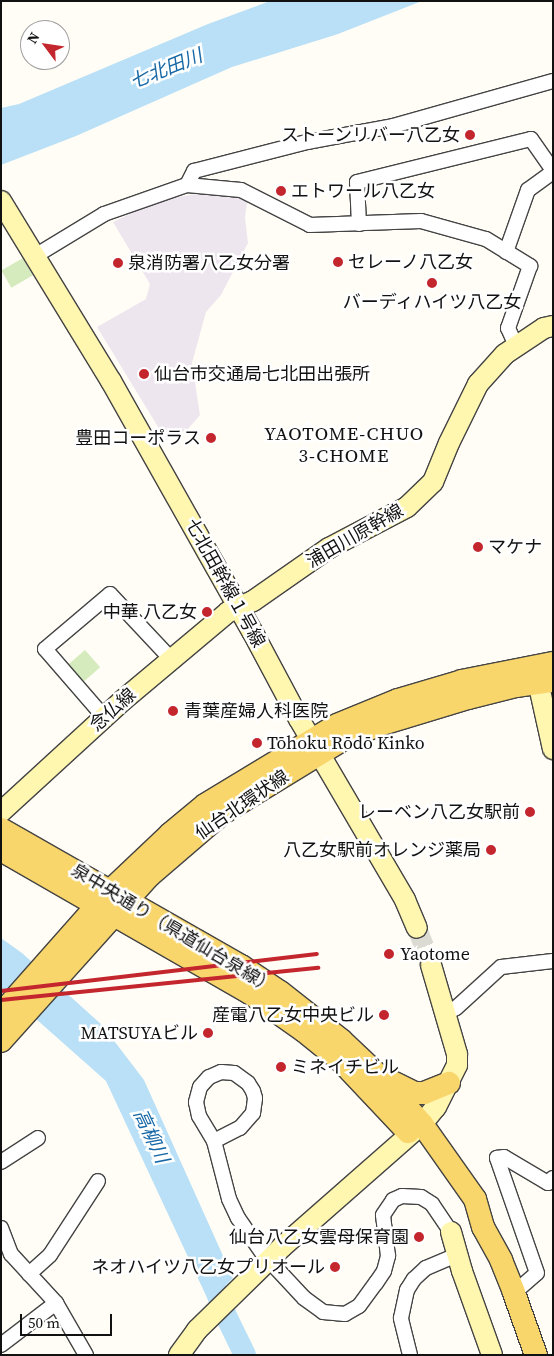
<!DOCTYPE html>
<html>
<head>
<meta charset="utf-8">
<style>
	body { margin:0 }
	#map { position:relative; width:554px; height:1356px; overflow:hidden; background:#fffdf5; font-family:"Source Serif 4","Noto Sans JP",serif }
	div>[style] { position:absolute }
	.industrial>* { inset:0; background:#eee6ef }
	.green>* { inset:0; background:#d5ebbd; transform-origin:0 0 }
	.water>* { inset:0; background:#b9e0f7 }
	.river>* { height:22px; margin:-11px; padding:0 11px; transform-origin:11px; border-radius:11px; background:#b9e0f7 }
	.secondary-tunnel>* { height:20px; margin-top:-10px; transform-origin:0; background:repeating-linear-gradient(90deg,#dbdad3 0 20px,transparent 0 30px) }
	.roads { filter:drop-shadow(1px 0 #444) drop-shadow(-1px 0 #444) drop-shadow(0 1px #444) drop-shadow(0 -1px #444) }
	.street>* { height:14px; margin:-7px; padding:0 7px; transform-origin:7px; border-radius:7px; background:#fff }
	.secondary>* { height:20px; margin:-10px; padding:0 10px; transform-origin:10px; border-radius:10px; background:#fff6b0 }
	.primary>* { height:22px; margin:-11px; padding:0 11px; transform-origin:11px; border-radius:11px; background:#f9d66b }
	.rail>* { height:4px; margin:-2px; padding:0 2px; transform-origin:2px; border-radius:2px; background:#c4262e }
	.dots>* { width:14px; height:14px; translate:-50% -50%; box-sizing:border-box; border:2px solid #fff; border-radius:50% }
	span { translate:-50% -50%; white-space:nowrap; text-align:center; line-height:1.15; -webkit-text-stroke:5px #fff; paint-order:stroke }
	.poi-label { font-size:18px; color:#111 }
	.right { translate:-100% -50%; text-align:right }
	.left { translate:0 -50%; text-align:left }
	.street-label { font-size:18px; color:#111 }
	.water-label { font-size:19px; color:#1768a6; font-style:italic }
	.neighbourhood-label { font-size:19px; color:#111; letter-spacing:1px }
	.frame { position:absolute; inset:0; border:2px solid #111; pointer-events:none }
	.north { position:absolute; left:20px; top:20px; width:50px; height:50px; box-sizing:border-box; background:#fff; border:1px solid #a0a0a0; border-radius:50%; rotate:301deg; font-size:14px; font-weight:700; line-height:20px; text-align:center; color:#111 }
	.north::after { content:''; display:block; margin:auto; width:18px; height:22px; background:#c4262e; clip-path:polygon(50% 0,100% 100%,50% 72%,0 100%) }
	.scale { position:absolute; left:20px; top:1314px; width:92px; height:22px; box-sizing:border-box; border:2px solid #111; border-top:0; padding-left:6px; font-size:15px; line-height:18px; white-space:nowrap; color:#111; -webkit-text-stroke:4px #fff; paint-order:stroke }
</style>
</head>
<body>
<div id="map">
	<div class="industrial">
		<div style="clip-path:polygon(197px 194px,248px 196px,245px 218px,248px 243px,221px 295px,206px 312px,192px 363px,200px 415px,188px 429px,166px 440px,97px 327px,146px 299px,150px 284px,113px 222px,159px 200px)"></div>
	</div>
	<div class="green">
		<div style="left:23px;top:258px;width:20px;height:25px;rotate:60deg"></div>
		<div style="left:85px;top:650px;width:23px;height:23px;rotate:49deg"></div>
	</div>
	<div class="water">
		<div style="clip-path:polygon(270px 1px,422px 1px,338px 34px,232px 67px,76px 136px,1px 165px,1px 108px,19px 104px,208px 24px)"></div>
		<div style="clip-path:polygon(1px 938px,22px 953px,102px 1025px,144px 1080px,233px 1278px,209px 1302px,106px 1081px,1px 988px)"></div>
	</div>
	<div class="river">
		<div style="left:206px;top:1264px;width:56px;rotate:69deg"></div>
		<div style="left:226px;top:1316px;width:43px;rotate:64deg"></div>
	</div>
	<div class="secondary-tunnel">
		<div style="left:417px;top:928px;width:40px;rotate:69deg"></div>
	</div>
	<div class="roads">
		<div class="street">
			<div style="left:187px;top:185px;width:16px;rotate:-63deg"></div>
			<div style="left:194px;top:171px;width:117px;rotate:-14.4deg"></div>
			<div style="left:307px;top:142px;width:87px;rotate:-10.5deg"></div>
			<div style="left:393px;top:126px;width:166px;rotate:-15.7deg"></div>
			<div style="left:359px;top:224px;width:42px;rotate:-92.7deg"></div>
			<div style="left:357px;top:182px;width:179px;rotate:-13.9deg"></div>
			<div style="left:531px;top:139px;width:39px;rotate:55deg"></div>
			<div style="left:506px;top:252px;width:66px;rotate:-70.5deg"></div>
			<div style="left:528px;top:190px;width:31px;rotate:-36deg"></div>
			<div style="left:35px;top:256px;width:81px;rotate:-31.3deg"></div>
			<div style="left:104px;top:214px;width:88px;rotate:-19.3deg"></div>
			<div style="left:187px;top:185px;width:54px;rotate:5.3deg"></div>
			<div style="left:241px;top:190px;width:77px;rotate:26.9deg"></div>
			<div style="left:310px;top:225px;width:111px;rotate:-2.1deg"></div>
			<div style="left:421px;top:221px;width:67px;rotate:15.5deg"></div>
			<div style="left:486px;top:239px;width:52px;rotate:31.5deg"></div>
			<div style="left:530px;top:266px;width:66px;rotate:109.5deg"></div>
			<div style="left:508px;top:328px;width:20px;rotate:66deg"></div>
			<div style="left:104px;top:717px;width:90px;rotate:-130.9deg"></div>
			<div style="left:45px;top:649px;width:85px;rotate:-40.2deg"></div>
			<div style="left:110px;top:594px;width:89px;rotate:46.8deg"></div>
			<div style="left:447px;top:1013px;width:10px;rotate:-29deg"></div>
			<div style="left:456px;top:1008px;width:61px;rotate:-42.3deg"></div>
			<div style="left:501px;top:967px;width:52px;rotate:-6.6deg"></div>
			<div style="left:214px;top:1141px;width:29px;rotate:-27deg"></div>
			<div style="left:240px;top:1128px;width:20px;rotate:-49deg"></div>
			<div style="left:253px;top:1113px;width:15px;rotate:-82deg"></div>
			<div style="left:255px;top:1098px;width:7px;rotate:-106deg"></div>
			<div style="left:253px;top:1091px;width:9px;rotate:-122deg"></div>
			<div style="left:248px;top:1083px;width:17px;rotate:-144deg"></div>
			<div style="left:234px;top:1073px;width:13px;rotate:-176deg"></div>
			<div style="left:221px;top:1072px;width:13px;rotate:157deg"></div>
			<div style="left:209px;top:1077px;width:13px;rotate:132deg"></div>
			<div style="left:200px;top:1087px;width:16px;rotate:105deg"></div>
			<div style="left:196px;top:1102px;width:14px;rotate:78deg"></div>
			<div style="left:199px;top:1116px;width:29px;rotate:59deg"></div>
			<div style="left:214px;top:1141px;width:60px;rotate:75.5deg"></div>
			<div style="left:229px;top:1199px;width:21px;rotate:65deg"></div>
			<div style="left:238px;top:1218px;width:44px;rotate:55.2deg"></div>
			<div style="left:263px;top:1254px;width:60px;rotate:47deg"></div>
			<div style="left:304px;top:1298px;width:24px;rotate:36deg"></div>
			<div style="left:323px;top:1312px;width:22px;rotate:5deg"></div>
			<div style="left:345px;top:1314px;width:16px;rotate:-30deg"></div>
			<div style="left:359px;top:1306px;width:29px;rotate:-54deg"></div>
			<div style="left:376px;top:1283px;width:14px;rotate:-56deg"></div>
			<div style="left:384px;top:1271px;width:16px;rotate:-75deg"></div>
			<div style="left:388px;top:1256px;width:41px;rotate:-97deg"></div>
			<div style="left:383px;top:1215px;width:18px;rotate:-56deg"></div>
			<div style="left:393px;top:1200px;width:10px;rotate:-24deg"></div>
			<div style="left:402px;top:1196px;width:19px;rotate:3deg"></div>
			<div style="left:421px;top:1197px;width:13px;rotate:32deg"></div>
			<div style="left:432px;top:1204px;width:34px;rotate:56deg"></div>
			<div style="left:1px;top:1162px;width:44px;rotate:-33deg"></div>
			<div style="left:1px;top:1228px;width:28px;rotate:69deg"></div>
			<div style="left:11px;top:1254px;width:67px;rotate:47.4deg"></div>
			<div style="left:56px;top:1303px;width:60px;rotate:60deg"></div>
			<div style="left:29px;top:1274px;width:28px;rotate:-42deg"></div>
			<div style="left:50px;top:1255px;width:88px;rotate:-57deg"></div>
			<div style="left:514px;top:1293px;width:30px;rotate:-41deg"></div>
			<div style="left:537px;top:1273px;width:122px;rotate:-109.2deg"></div>
			<div style="left:497px;top:1158px;width:7px;rotate:-8deg"></div>
			<div style="left:504px;top:1157px;width:51px;rotate:30.6deg"></div>
			<div style="left:548px;top:1183px;width:7px;rotate:-45deg"></div>
			<div style="left:1px;top:1345px;width:69px;rotate:-37.4deg"></div>
			<div style="left:410px;top:1355px;width:38px;rotate:-104deg"></div>
			<div style="left:401px;top:1318px;width:29px;rotate:-78deg"></div>
			<div style="left:407px;top:1290px;width:13px;rotate:-58deg"></div>
			<div style="left:414px;top:1279px;width:16px;rotate:-43deg"></div>
			<div style="left:426px;top:1268px;width:33px;rotate:-23deg"></div>
		</div>
		<div class="secondary">
			<div style="left:1px;top:201px;width:211px;rotate:58.6deg"></div>
			<div style="left:111px;top:381px;width:287px;rotate:60.6deg"></div>
			<div style="left:252px;top:631px;width:100px;rotate:61.9deg"></div>
			<div style="left:299px;top:719px;width:210px;rotate:59.6deg"></div>
			<div style="left:405px;top:900px;width:30px;rotate:67deg"></div>
			<div style="left:535px;top:668px;width:83px;rotate:77.5deg"></div>
			<div style="left:1px;top:812px;width:164px;rotate:-42.5deg"></div>
			<div style="left:122px;top:701px;width:138px;rotate:-40deg"></div>
			<div style="left:228px;top:612px;width:27px;rotate:-24deg"></div>
			<div style="left:253px;top:601px;width:93px;rotate:-34.9deg"></div>
			<div style="left:329px;top:548px;width:88px;rotate:-27.7deg"></div>
			<div style="left:407px;top:507px;width:36px;rotate:-44deg"></div>
			<div style="left:433px;top:482px;width:42px;rotate:-67.7deg"></div>
			<div style="left:449px;top:443px;width:66px;rotate:-63.8deg"></div>
			<div style="left:478px;top:384px;width:40px;rotate:-48deg"></div>
			<div style="left:505px;top:354px;width:47px;rotate:-33.7deg"></div>
			<div style="left:544px;top:328px;width:9px;rotate:-13deg"></div>
			<div style="left:451px;top:1232px;width:41px;rotate:74.2deg"></div>
			<div style="left:462px;top:1271px;width:89px;rotate:70.3deg"></div>
			<div style="left:179px;top:1355px;width:31px;rotate:-54deg"></div>
			<div style="left:197px;top:1330px;width:119px;rotate:-44.3deg"></div>
			<div style="left:282px;top:1247px;width:186px;rotate:-41.3deg"></div>
			<div style="left:422px;top:1124px;width:22px;rotate:-51deg"></div>
			<div style="left:436px;top:1107px;width:47px;rotate:-63.4deg"></div>
			<div style="left:457px;top:1065px;width:11px;rotate:-90deg"></div>
			<div style="left:457px;top:1054px;width:93px;rotate:-106.3deg"></div>
		</div>
		<div class="primary">
			<div style="left:1px;top:829px;width:276px;rotate:29.7deg"></div>
			<div style="left:241px;top:966px;width:47px;rotate:33.7deg"></div>
			<div style="left:280px;top:992px;width:78px;rotate:38.2deg"></div>
			<div style="left:341px;top:1040px;width:51px;rotate:43.4deg"></div>
			<div style="left:378px;top:1075px;width:66px;rotate:48.1deg"></div>
			<div style="left:422px;top:1124px;width:92px;rotate:54.8deg"></div>
			<div style="left:475px;top:1199px;width:29px;rotate:74deg"></div>
			<div style="left:483px;top:1227px;width:38px;rotate:61deg"></div>
			<div style="left:501px;top:1260px;width:35px;rotate:68deg"></div>
			<div style="left:514px;top:1293px;width:66px;rotate:70.5deg"></div>
			<div style="left:1px;top:850px;width:287px;rotate:29.9deg"></div>
			<div style="left:250px;top:993px;width:66px;rotate:35.1deg"></div>
			<div style="left:304px;top:1031px;width:48px;rotate:39deg"></div>
			<div style="left:341px;top:1061px;width:98px;rotate:46.7deg"></div>
			<div style="left:1px;top:1014px;width:164px;rotate:-48.5deg"></div>
			<div style="left:110px;top:891px;width:83px;rotate:-43.5deg"></div>
			<div style="left:170px;top:834px;width:45px;rotate:-39.6deg"></div>
			<div style="left:205px;top:805px;width:154px;rotate:-31.2deg"></div>
			<div style="left:337px;top:725px;width:66px;rotate:-22.3deg"></div>
			<div style="left:398px;top:700px;width:67px;rotate:-16.5deg"></div>
			<div style="left:462px;top:681px;width:93px;rotate:-11.2deg"></div>
			<div style="left:1px;top:1041px;width:222px;rotate:-48.1deg"></div>
			<div style="left:149px;top:876px;width:95px;rotate:-40.7deg"></div>
			<div style="left:221px;top:814px;width:144px;rotate:-31.4deg"></div>
			<div style="left:344px;top:739px;width:38px;rotate:-22deg"></div>
			<div style="left:379px;top:725px;width:93px;rotate:-16.9deg"></div>
			<div style="left:468px;top:698px;width:49px;rotate:-14deg"></div>
			<div style="left:516px;top:686px;width:37px;rotate:-8deg"></div>
			<div style="left:388px;top:1080px;width:30px;rotate:26deg"></div>
			<div style="left:415px;top:1093px;width:9px"></div>
			<div style="left:424px;top:1093px;width:27px;rotate:-22deg"></div>
		</div>
	</div>
	<div class="rail">
		<div style="left:1px;top:991px;width:318px;rotate:-6.7deg"></div>
		<div style="left:1px;top:1000px;width:319px;rotate:-5.8deg"></div>
	</div>
	<div class="dots">
		<div style="left:470px;top:135px;background:#c4262e"></div>
		<div style="left:281px;top:191px;background:#c4262e"></div>
		<div style="left:338px;top:262px;background:#c4262e"></div>
		<div style="left:118px;top:263px;background:#c4262e"></div>
		<div style="left:432px;top:283px;background:#c4262e"></div>
		<div style="left:144px;top:374px;background:#c4262e"></div>
		<div style="left:211px;top:438px;background:#c4262e"></div>
		<div style="left:478px;top:547px;background:#c4262e"></div>
		<div style="left:207px;top:612px;background:#c4262e"></div>
		<div style="left:173px;top:711px;background:#c4262e"></div>
		<div style="left:257px;top:743px;background:#c4262e"></div>
		<div style="left:530px;top:812px;background:#c4262e"></div>
		<div style="left:491px;top:850px;background:#c4262e"></div>
		<div style="left:389px;top:954px;background:#c4262e"></div>
		<div style="left:384px;top:1015px;background:#c4262e"></div>
		<div style="left:208px;top:1033px;background:#c4262e"></div>
		<div style="left:281px;top:1067px;background:#c4262e"></div>
		<div style="left:419px;top:1237px;background:#c4262e"></div>
		<div style="left:335px;top:1267px;background:#c4262e"></div>
	</div>
	<div class="poi-label">
		<span class="right" style="left:460px;top:135px">ストーンリバー八乙女</span>
		<span class="left" style="left:291px;top:191px">エトワール八乙女</span>
		<span class="left" style="left:348px;top:262px">セレーノ八乙女</span>
		<span class="left" style="left:128px;top:263px">泉消防署八乙女分署</span>
		<span style="left:432px;top:302px">バーディハイツ八乙女</span>
		<span class="left" style="left:154px;top:374px">仙台市交通局七北田出張所</span>
		<span class="right" style="left:201px;top:438px">豊田コーポラス</span>
		<span class="left" style="left:488px;top:547px">マケナ</span>
		<span class="right" style="left:197px;top:612px">中華 八乙女</span>
		<span class="left" style="left:184px;top:711px">青葉産婦人科医院</span>
		<span class="left" style="left:267px;top:743px">Tōhoku Rōdō Kinko</span>
		<span class="right" style="left:520px;top:812px">レーベン八乙女駅前</span>
		<span class="right" style="left:481px;top:850px">八乙女駅前オレンジ薬局</span>
		<span class="left" style="left:400px;top:954px">Yaotome</span>
		<span class="right" style="left:374px;top:1015px">産電八乙女中央ビル</span>
		<span class="right" style="left:198px;top:1033px">MATSUYAビル</span>
		<span class="left" style="left:291px;top:1067px">ミネイチビル</span>
		<span class="right" style="left:409px;top:1237px">仙台八乙女雲母保育園</span>
		<span class="right" style="left:325px;top:1267px">ネオハイツ八乙女プリオール</span>
	</div>
	<div class="street-label">
		<span style="left:355px;top:536px;rotate:-30deg">浦田川原幹線</span>
		<span style="left:225px;top:583px;rotate:61deg">七北田幹線１号線</span>
		<span style="left:113px;top:710px;rotate:-42deg">念仏線</span>
		<span style="left:242px;top:805px;rotate:-34deg">仙台北環状線</span>
		<span style="left:173px;top:929px;rotate:31deg">泉中央通り（県道仙台泉線）</span>
	</div>
	<div class="water-label">
		<span style="left:166px;top:69px;rotate:-22deg">七北田川</span>
		<span style="left:151px;top:1136px;rotate:65deg">高柳川</span>
	</div>
	<div class="neighbourhood-label">
		<span style="left:344px;top:445px">YAOTOME-CHUO<br>3-CHOME</span>
	</div>
	<div class="frame"></div>
	<div class="north">N</div>
	<div class="scale">50 m</div>
</div>
</body>
</html>
